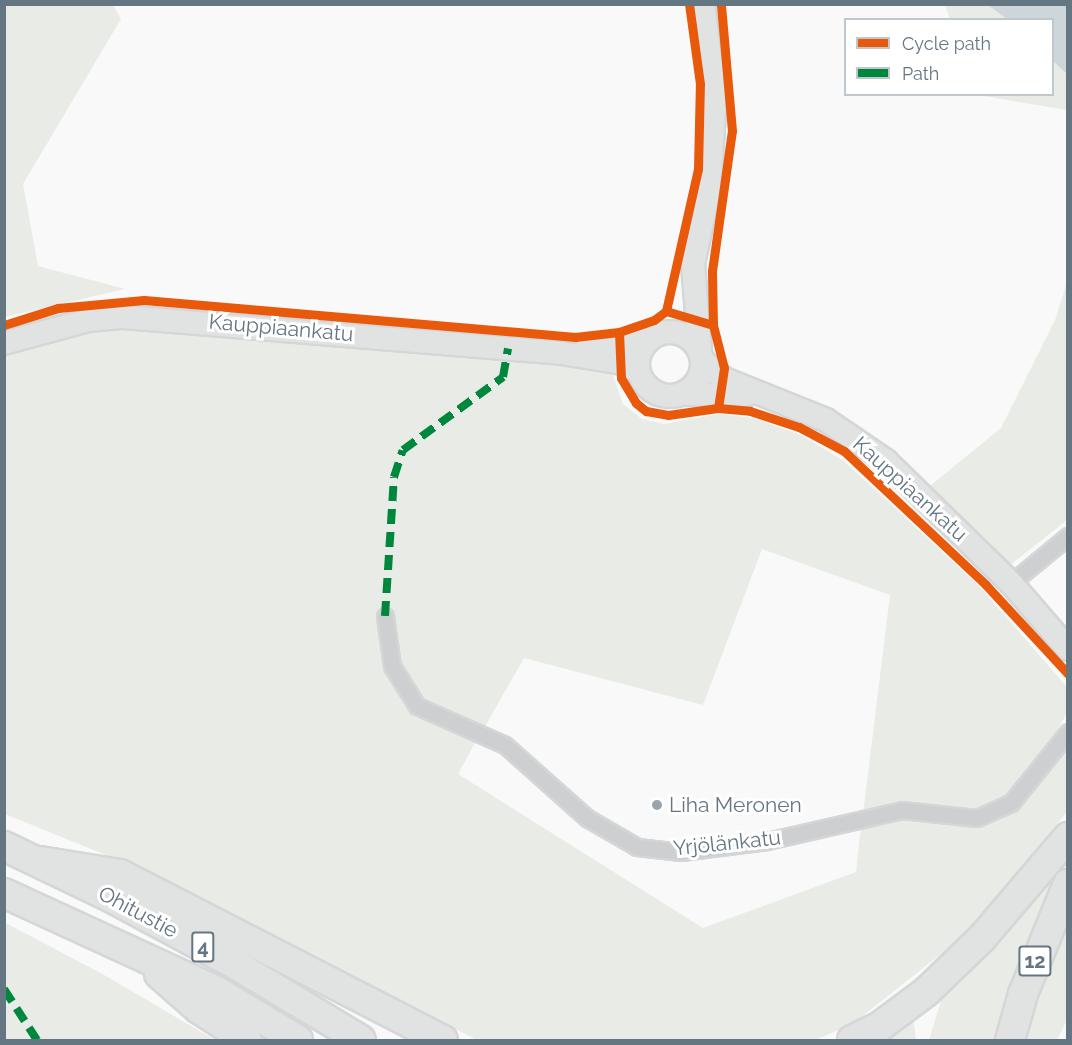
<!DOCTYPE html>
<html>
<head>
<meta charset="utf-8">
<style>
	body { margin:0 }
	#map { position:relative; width:1072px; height:1045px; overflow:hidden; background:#f9f9f9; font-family:Raleway,sans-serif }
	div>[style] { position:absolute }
	.green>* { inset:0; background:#e8ebe6 }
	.water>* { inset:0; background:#ced6d9 }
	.roads { filter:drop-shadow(2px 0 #d5d6d7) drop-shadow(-2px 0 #d5d6d7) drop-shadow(0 2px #d5d6d7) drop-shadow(0 -2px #d5d6d7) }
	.street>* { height:15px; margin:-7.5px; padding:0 7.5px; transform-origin:7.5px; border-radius:7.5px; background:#cecfd0 }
	.secondary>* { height:22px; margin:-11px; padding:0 11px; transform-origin:11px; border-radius:11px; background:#e1e2e2 }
	.secondary>.ring { margin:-11px; padding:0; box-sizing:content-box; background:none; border:22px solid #e1e2e2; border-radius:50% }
	.highway>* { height:28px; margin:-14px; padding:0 14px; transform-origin:14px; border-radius:14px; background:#e1e2e2 }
	.quiet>* { height:8px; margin-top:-4px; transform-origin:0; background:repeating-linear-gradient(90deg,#00873e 0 15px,transparent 0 23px) }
	.cycleway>* { height:9px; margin:-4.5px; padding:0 4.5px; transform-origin:4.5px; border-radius:4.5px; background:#e8590c }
	.dots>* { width:16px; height:16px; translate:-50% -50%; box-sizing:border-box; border:3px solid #fff; border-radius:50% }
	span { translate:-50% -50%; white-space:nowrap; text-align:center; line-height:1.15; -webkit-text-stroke:6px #fff; paint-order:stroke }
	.shield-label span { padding:2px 4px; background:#fff; border:2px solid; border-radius:4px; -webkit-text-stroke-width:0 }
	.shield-label { font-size:20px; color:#657683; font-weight:700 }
	.street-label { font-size:21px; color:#657683 }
	.poi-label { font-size:21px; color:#657683 }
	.left { translate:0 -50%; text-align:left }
	.frame { position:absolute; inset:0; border:6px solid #657683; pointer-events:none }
	.legend { position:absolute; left:844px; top:18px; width:210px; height:78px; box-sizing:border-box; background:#fff; border:2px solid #c1c8cd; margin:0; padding:8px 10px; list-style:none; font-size:18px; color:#657683 }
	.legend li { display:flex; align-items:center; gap:12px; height:30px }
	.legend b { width:30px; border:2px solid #c1c8cd }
</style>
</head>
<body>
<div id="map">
	<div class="green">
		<div style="clip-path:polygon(5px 5px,113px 5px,121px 19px,23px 184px,38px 266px,125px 289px,5px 317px)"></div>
		<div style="clip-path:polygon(945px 5px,1067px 5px,1067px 110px,978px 95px,1052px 94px,1052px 20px,950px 19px)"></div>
		<div style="clip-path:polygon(1067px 282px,1067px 520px,1009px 566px,930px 486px,1001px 428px,1055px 320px)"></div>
		<div style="clip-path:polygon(141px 328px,611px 369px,623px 404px,642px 419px,664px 424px,719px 414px,753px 418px,801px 435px,844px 461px,980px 587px,1067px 687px,1067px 713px,1050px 743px,1007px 798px,976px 810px,900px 803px,863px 814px,890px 595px,762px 549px,703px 705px,524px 658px,483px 730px,421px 703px,397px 664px,379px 611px,385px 669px,411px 712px,476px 741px,458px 774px,703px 928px,856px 872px,861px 826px,904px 815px,1013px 809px,1067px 747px,1067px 812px,961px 938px,855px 1022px,816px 1040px,477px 1040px,155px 875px,5px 814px,4px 355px,84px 333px)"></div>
		<div style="clip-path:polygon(1067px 851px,1067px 863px,1042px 910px,998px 1040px,929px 1040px,944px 991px)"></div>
		<div style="clip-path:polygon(1067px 902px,1067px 1020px,1057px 1040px,1019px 1040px)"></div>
		<div style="clip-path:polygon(4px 922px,106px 976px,215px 1040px,5px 1040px)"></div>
		<div style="clip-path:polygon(913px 1016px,916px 1040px,871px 1040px)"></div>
	</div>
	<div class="water">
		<div style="clip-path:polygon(988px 5px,1067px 5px,1067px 74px,1053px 61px,1052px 20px,1007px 19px)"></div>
	</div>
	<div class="roads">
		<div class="street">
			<div style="left:1011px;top:583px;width:74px;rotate:-39.5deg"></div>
			<div style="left:385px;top:616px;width:50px;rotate:82deg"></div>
			<div style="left:392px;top:666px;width:47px;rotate:58deg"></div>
			<div style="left:417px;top:706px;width:96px;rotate:23.9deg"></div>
			<div style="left:505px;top:745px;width:110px;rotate:41.7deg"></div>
			<div style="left:587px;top:818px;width:58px;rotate:30.1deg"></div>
			<div style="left:637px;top:847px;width:44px;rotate:6.5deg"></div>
			<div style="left:681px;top:852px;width:87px;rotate:-7.3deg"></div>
			<div style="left:767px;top:841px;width:139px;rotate:-12.9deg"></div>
			<div style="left:902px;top:810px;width:75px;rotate:6.1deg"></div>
			<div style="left:977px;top:818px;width:37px;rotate:-24deg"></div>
			<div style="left:1011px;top:803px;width:91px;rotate:-51.2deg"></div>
		</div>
		<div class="secondary">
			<div class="ring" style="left:638px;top:332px;width:42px;height:42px"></div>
			<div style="left:4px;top:343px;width:87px;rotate:-15.3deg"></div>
			<div style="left:88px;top:320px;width:36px;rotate:-5deg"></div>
			<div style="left:124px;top:317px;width:438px;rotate:4.7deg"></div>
			<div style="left:561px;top:353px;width:58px;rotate:9deg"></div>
			<div style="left:618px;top:362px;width:22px;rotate:24deg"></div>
			<div style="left:586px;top:350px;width:64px;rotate:-9.9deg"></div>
			<div style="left:700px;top:351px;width:87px;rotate:-94.6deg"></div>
			<div style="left:693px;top:264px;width:76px;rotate:-77.8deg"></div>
			<div style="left:709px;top:190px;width:92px;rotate:-86.3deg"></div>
			<div style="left:715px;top:98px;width:95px;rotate:-97.3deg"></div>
			<div style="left:703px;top:361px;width:28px;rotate:41deg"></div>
			<div style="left:724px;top:379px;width:110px;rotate:21.9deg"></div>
			<div style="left:826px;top:420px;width:73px;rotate:34.3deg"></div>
			<div style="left:886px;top:461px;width:175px;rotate:44.3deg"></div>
			<div style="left:1011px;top:583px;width:87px;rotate:49.2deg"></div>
			<div style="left:682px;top:394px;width:64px;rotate:0.9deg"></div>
		</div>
		<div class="highway">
			<div style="left:4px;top:846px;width:115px;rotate:25.7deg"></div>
			<div style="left:108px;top:896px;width:142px;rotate:28.2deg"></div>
			<div style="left:233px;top:963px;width:149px;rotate:31deg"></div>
			<div style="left:40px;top:861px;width:81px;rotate:9.2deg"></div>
			<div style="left:120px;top:874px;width:363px;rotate:27.2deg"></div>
			<div style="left:4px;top:893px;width:232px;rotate:24.7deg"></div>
			<div style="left:215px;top:990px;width:97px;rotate:31.1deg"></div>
			<div style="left:159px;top:974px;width:53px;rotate:41.2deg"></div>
			<div style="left:199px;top:1009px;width:57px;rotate:32.9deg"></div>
			<div style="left:852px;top:1040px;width:30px;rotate:-26deg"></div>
			<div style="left:879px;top:1027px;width:59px;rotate:-36.7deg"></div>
			<div style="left:926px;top:992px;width:78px;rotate:-44deg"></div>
			<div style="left:982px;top:938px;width:133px;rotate:-49.6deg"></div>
			<div style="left:1010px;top:1040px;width:48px;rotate:-74.2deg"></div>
			<div style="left:1023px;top:994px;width:119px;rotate:-67.8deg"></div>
		</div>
	</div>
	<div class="quiet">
		<div style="left:385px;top:616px;width:139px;rotate:-86.3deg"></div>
		<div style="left:394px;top:477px;width:28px;rotate:-72deg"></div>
		<div style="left:403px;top:450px;width:124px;rotate:-36.1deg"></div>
		<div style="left:503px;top:377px;width:29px;rotate:-80deg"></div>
		<div style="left:4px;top:989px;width:61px;rotate:57.1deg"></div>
	</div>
	<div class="cycleway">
		<div style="left:666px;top:311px;width:146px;rotate:-77.3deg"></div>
		<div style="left:698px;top:169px;width:85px;rotate:-88.7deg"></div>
		<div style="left:700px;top:84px;width:81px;rotate:-97.8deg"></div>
		<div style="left:4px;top:325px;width:57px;rotate:-17.5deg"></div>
		<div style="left:58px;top:308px;width:86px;rotate:-5.3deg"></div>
		<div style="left:144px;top:300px;width:433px;rotate:4.9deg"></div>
		<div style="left:575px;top:337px;width:44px;rotate:-6.5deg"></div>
		<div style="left:619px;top:332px;width:37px;rotate:-19deg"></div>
		<div style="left:654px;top:320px;width:15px;rotate:-37deg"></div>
		<div style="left:666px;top:311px;width:49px;rotate:16.6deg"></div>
		<div style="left:713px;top:325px;width:44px;rotate:75.7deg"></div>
		<div style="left:724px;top:368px;width:40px;rotate:98.5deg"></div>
		<div style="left:713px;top:325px;width:54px;rotate:-91.1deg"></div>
		<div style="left:712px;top:271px;width:141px;rotate:-81.9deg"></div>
		<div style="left:732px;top:131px;width:127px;rotate:-95deg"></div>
		<div style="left:619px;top:332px;width:46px;rotate:87.5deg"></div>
		<div style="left:621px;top:378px;width:29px;rotate:59deg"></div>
		<div style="left:636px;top:403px;width:13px;rotate:39deg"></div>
		<div style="left:646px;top:411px;width:22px;rotate:10deg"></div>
		<div style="left:668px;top:415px;width:50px;rotate:-8deg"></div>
		<div style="left:718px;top:408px;width:32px;rotate:5deg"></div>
		<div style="left:750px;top:411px;width:52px;rotate:18.1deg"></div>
		<div style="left:799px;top:427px;width:51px;rotate:28.1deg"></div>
		<div style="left:844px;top:451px;width:195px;rotate:43.3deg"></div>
		<div style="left:986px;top:585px;width:121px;rotate:47.3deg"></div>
	</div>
	<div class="dots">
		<div style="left:657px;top:805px;background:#99a4ac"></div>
	</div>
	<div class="shield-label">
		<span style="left:203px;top:947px">4</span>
		<span style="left:1035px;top:961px">12</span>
	</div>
	<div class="street-label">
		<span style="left:281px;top:328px;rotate:5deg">Kauppiaankatu</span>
		<span style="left:910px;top:489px;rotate:42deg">Kauppiaankatu</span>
		<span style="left:727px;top:843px;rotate:-6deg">Yrjölänkatu</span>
		<span style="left:138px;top:912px;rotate:28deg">Ohitustie</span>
	</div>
	<div class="poi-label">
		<span class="left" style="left:669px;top:805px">Liha Meronen</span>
	</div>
	<div class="frame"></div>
	<ul class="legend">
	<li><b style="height:8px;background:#e8590c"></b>Cycle path</li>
	<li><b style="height:8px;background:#00873e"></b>Path</li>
	</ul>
</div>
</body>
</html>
